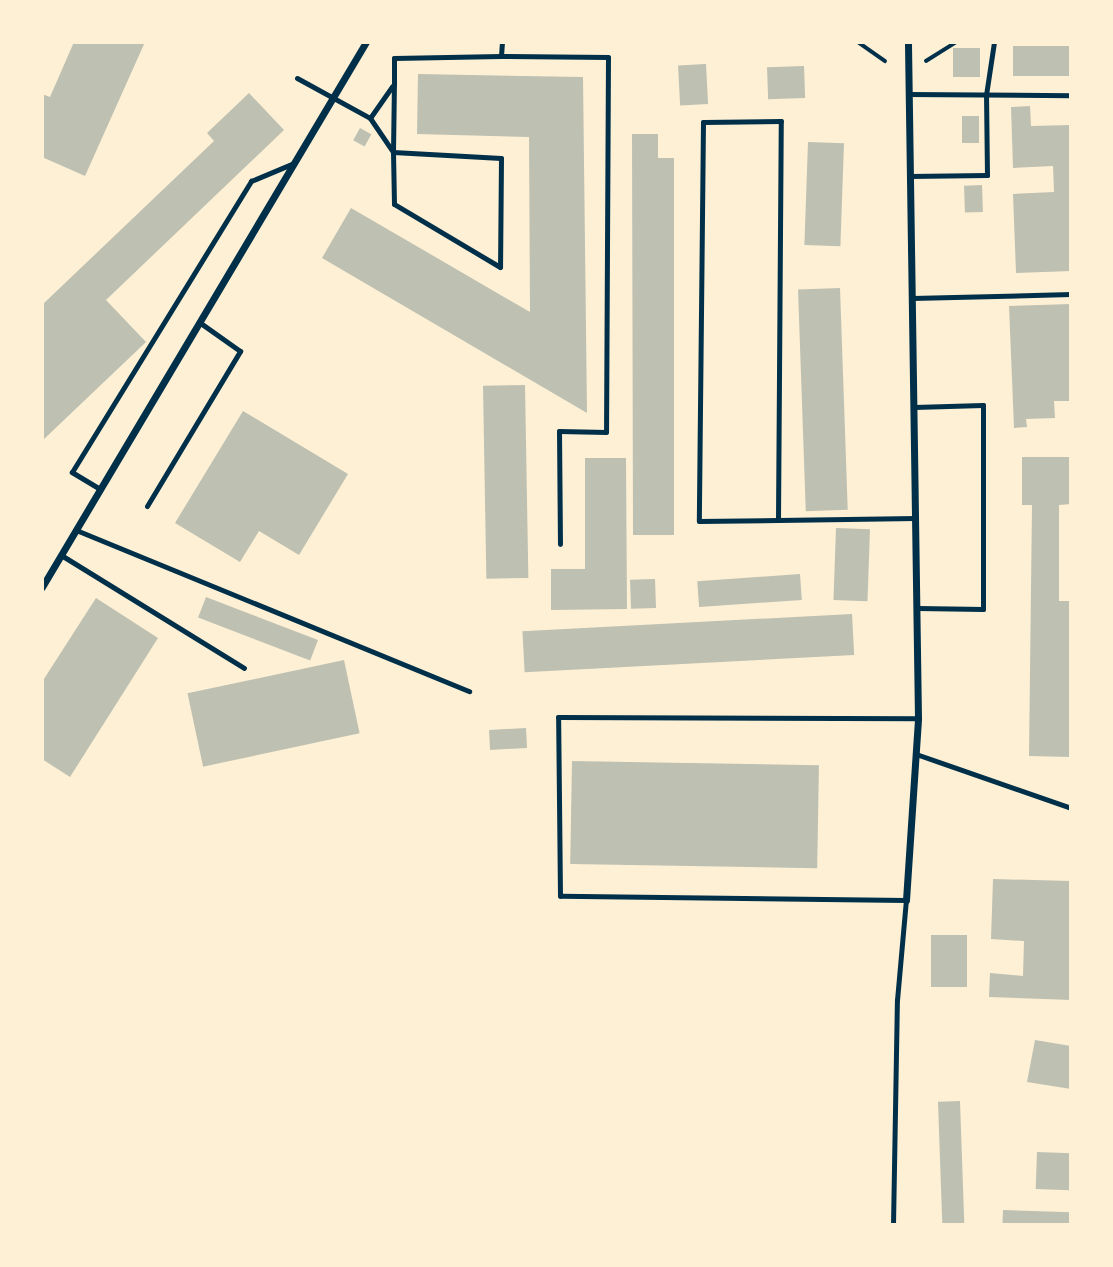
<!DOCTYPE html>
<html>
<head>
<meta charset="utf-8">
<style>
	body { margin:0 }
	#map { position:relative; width:1113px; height:1267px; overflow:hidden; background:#fdf0d5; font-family:"Roboto Condensed",sans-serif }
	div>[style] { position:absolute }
	.building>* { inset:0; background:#bec0b2; transform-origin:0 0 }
	.path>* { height:3.5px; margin:-1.75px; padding:0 1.75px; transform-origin:1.75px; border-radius:1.75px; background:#003049 }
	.service>* { height:5px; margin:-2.5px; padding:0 2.5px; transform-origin:2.5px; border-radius:2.5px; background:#003049 }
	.minor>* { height:7px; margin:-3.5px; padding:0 3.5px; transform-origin:3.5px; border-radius:3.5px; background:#003049 }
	span { translate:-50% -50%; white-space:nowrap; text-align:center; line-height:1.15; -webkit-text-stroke:5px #fdf0d5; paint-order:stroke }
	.frame { position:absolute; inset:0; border:44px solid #fdf0d5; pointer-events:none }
</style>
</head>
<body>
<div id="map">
	<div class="building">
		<div style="clip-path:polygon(74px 42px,145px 42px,85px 176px,42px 157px,42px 94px,50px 97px)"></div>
		<div style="left:1013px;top:46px;width:58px;height:30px"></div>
		<div style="left:980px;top:48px;width:29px;height:27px;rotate:90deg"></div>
		<div style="left:706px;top:64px;width:40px;height:28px;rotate:87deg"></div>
		<div style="left:804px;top:66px;width:32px;height:37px;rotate:88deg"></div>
		<div style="clip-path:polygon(418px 74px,583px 77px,587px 413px,322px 258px,351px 208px,530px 312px,529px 137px,417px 134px)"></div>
		<div style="clip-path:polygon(249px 93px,284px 130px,106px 300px,146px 342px,42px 441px,42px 305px,214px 141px,207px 133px)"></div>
		<div style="clip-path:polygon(1030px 106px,1031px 126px,1071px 125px,1071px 271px,1016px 273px,1013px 194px,1054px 192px,1053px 166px,1013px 168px,1011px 107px)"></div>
		<div style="left:962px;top:116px;width:17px;height:27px"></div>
		<div style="left:360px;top:128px;width:13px;height:14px;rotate:29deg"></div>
		<div style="clip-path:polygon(632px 134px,658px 134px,658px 158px,674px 158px,674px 535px,633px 535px)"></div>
		<div style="left:808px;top:142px;width:36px;height:103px;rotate:2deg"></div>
		<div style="left:982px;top:185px;width:27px;height:18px;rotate:88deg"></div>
		<div style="left:840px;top:288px;width:222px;height:42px;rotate:88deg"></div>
		<div style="clip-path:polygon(1071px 304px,1071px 401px,1054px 401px,1055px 418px,1026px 419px,1027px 427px,1014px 428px,1009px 306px)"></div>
		<div style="left:525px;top:385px;width:193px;height:42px;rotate:89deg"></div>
		<div style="clip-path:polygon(243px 411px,348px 474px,299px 555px,259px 531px,240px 562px,175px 523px)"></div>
		<div style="clip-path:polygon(1022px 457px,1070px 457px,1071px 504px,1059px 505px,1059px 601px,1071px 601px,1070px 757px,1029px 756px,1032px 505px,1022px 505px)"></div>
		<div style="clip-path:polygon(585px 458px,626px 458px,627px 609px,551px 610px,551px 569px,585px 569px)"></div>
		<div style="left:836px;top:528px;width:34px;height:72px;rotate:2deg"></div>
		<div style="left:800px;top:574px;width:26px;height:103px;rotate:86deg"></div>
		<div style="left:655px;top:579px;width:29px;height:25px;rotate:88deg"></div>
		<div style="left:206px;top:597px;width:120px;height:22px;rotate:21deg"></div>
		<div style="clip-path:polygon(96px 598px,158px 638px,70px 777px,42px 759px,42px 682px)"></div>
		<div style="left:852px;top:614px;width:41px;height:330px;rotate:87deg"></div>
		<div style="left:344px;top:660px;width:75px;height:160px;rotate:78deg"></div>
		<div style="left:526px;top:728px;width:20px;height:37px;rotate:87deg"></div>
		<div style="left:572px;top:761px;width:247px;height:103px;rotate:1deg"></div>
		<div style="clip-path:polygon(993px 879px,1071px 881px,1071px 1000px,989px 997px,990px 973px,1023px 976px,1024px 941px,991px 939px)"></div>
		<div style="left:931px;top:935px;width:36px;height:52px"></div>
		<div style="clip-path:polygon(1035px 1040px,1071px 1046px,1071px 1089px,1027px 1082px)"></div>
		<div style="left:960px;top:1101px;width:124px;height:22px;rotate:88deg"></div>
		<div style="left:1037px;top:1152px;width:34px;height:37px;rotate:2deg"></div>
		<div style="left:1003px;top:1210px;width:68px;height:15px;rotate:2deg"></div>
	</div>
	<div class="path">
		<div style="left:858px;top:42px;width:33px;rotate:35deg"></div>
		<div style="left:926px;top:61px;width:36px;rotate:-32deg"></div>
	</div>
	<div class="service">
		<div style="left:501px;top:56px;width:107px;rotate:0.5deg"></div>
		<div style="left:608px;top:57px;width:375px;rotate:90.3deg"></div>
		<div style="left:606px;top:432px;width:47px;rotate:-178.8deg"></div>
		<div style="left:559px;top:431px;width:113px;rotate:89.5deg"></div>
		<div style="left:297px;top:78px;width:83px;rotate:28.7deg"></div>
		<div style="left:370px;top:118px;width:41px;rotate:55.9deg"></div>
		<div style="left:908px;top:94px;width:163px;rotate:0.4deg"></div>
		<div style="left:370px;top:118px;width:39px;rotate:-55deg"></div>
		<div style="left:393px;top:152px;width:108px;rotate:3.2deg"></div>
		<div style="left:501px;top:158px;width:109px;rotate:90.5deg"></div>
		<div style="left:500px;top:267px;width:123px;rotate:-149.3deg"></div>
		<div style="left:394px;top:204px;width:52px;rotate:-91.1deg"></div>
		<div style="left:393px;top:152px;width:68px;rotate:-89.2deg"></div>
		<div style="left:394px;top:84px;width:26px;rotate:-90deg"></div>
		<div style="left:394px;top:58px;width:107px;rotate:-1.1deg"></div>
		<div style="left:501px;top:56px;width:14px;rotate:-86deg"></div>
		<div style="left:910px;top:176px;width:77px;rotate:-0.7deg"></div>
		<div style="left:987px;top:175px;width:80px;rotate:-90.7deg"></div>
		<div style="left:986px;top:95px;width:54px;rotate:-81.4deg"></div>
		<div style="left:912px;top:298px;width:159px;rotate:-1.4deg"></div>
		<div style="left:914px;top:407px;width:69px;rotate:-1.7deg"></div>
		<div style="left:983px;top:405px;width:204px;rotate:90deg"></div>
		<div style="left:983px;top:609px;width:65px;rotate:-179.1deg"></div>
		<div style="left:100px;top:489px;width:33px;rotate:-149deg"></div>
		<div style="left:72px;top:472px;width:342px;rotate:-58.4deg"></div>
		<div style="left:251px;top:181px;width:47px;rotate:-22.7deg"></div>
		<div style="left:147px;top:506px;width:181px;rotate:-59deg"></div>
		<div style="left:240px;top:351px;width:50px;rotate:-144.7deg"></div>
		<div style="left:778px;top:520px;width:399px;rotate:-89.6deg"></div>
		<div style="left:781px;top:121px;width:78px;rotate:179.3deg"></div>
		<div style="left:703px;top:122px;width:399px;rotate:90.6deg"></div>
		<div style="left:699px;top:521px;width:79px;rotate:-0.7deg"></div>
		<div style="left:778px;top:520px;width:138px;rotate:-0.8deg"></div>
		<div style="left:76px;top:530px;width:425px;rotate:22.3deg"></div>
		<div style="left:61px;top:555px;width:215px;rotate:31.7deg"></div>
		<div style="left:916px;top:754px;width:164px;rotate:19.2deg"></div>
		<div style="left:893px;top:1225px;width:225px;rotate:-89deg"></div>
		<div style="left:897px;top:1000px;width:100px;rotate:-84.9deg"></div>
		<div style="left:906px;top:900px;width:346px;rotate:-179.3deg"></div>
		<div style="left:560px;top:896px;width:179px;rotate:-90.6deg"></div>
		<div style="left:558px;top:717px;width:360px;rotate:0.2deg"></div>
	</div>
	<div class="minor">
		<div style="left:42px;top:587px;width:634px;rotate:-59.27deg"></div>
		<div style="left:906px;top:900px;width:182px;rotate:-86.2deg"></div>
		<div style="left:918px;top:718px;width:676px;rotate:-90.85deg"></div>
	</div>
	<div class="frame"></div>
</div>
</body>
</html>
